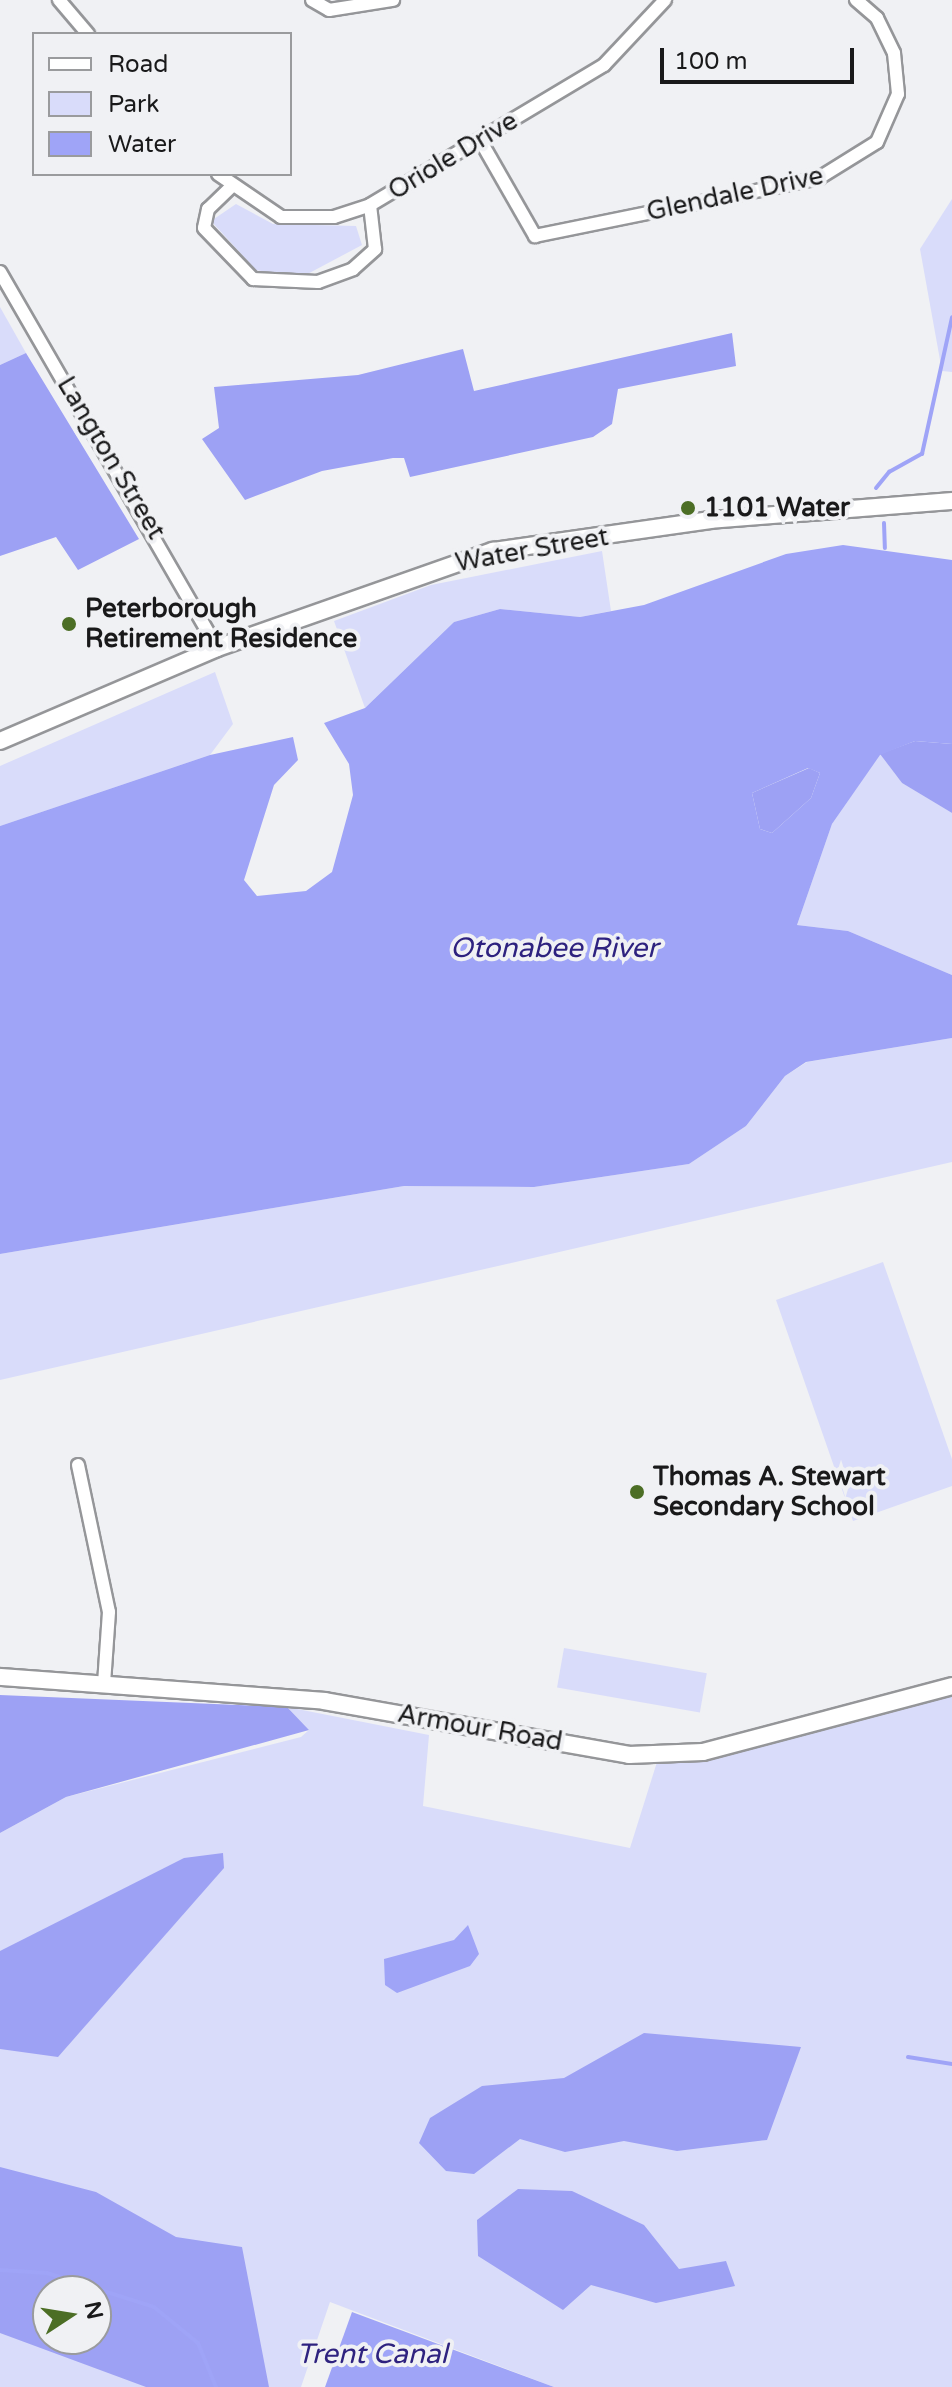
<!DOCTYPE html>
<html>
<head>
<meta charset="utf-8">
<style>
	body { margin:0 }
	#map { position:relative; width:952px; height:2387px; overflow:hidden; background:#f0f1f4; font-family:"Varela Round",sans-serif }
	div>[style] { position:absolute }
	.green>* { inset:0; background:#d9dcfa; transform-origin:0 0 }
	.forest>* { inset:0; background:#9da1f4 }
	.water>* { inset:0; background:#9fa4f7 }
	.stream>* { height:4px; margin:-2px; padding:0 2px; transform-origin:2px; border-radius:2px; background:#9fa4f7 }
	.roads { filter:drop-shadow(2px 0 #959699) drop-shadow(-2px 0 #959699) drop-shadow(0 2px #959699) drop-shadow(0 -2px #959699) }
	.minor>* { height:12px; margin:-6px; padding:0 6px; transform-origin:6px; border-radius:6px; background:#fff }
	.major>* { height:16px; margin:-8px; padding:0 8px; transform-origin:8px; border-radius:8px; background:#fff }
	.dots>* { width:22px; height:22px; translate:-50% -50%; box-sizing:border-box; border:4px solid #f0f1f4; border-radius:50% }
	span { translate:-50% -50%; white-space:nowrap; text-align:center; line-height:1.15; -webkit-text-stroke:8px #f0f1f4; paint-order:stroke }
	.street-label { font-size:26px; color:#19191a }
	.poi-label { font-size:26px; color:#19191a; font-weight:700 }
	.left { translate:0 -50%; text-align:left }
	.water-label { font-size:28px; color:#2e227f; font-style:italic }
	.legend { position:absolute; left:32px; top:32px; width:260px; height:144px; box-sizing:border-box; background:#f0f1f4; border:2px solid #9a9b9d; margin:0; padding:10px 14px; list-style:none; font-size:24px; color:#19191a }
	.legend li { display:flex; align-items:center; gap:16px; height:40px }
	.legend b { width:40px; border:2px solid #9a9b9d }
	.north { position:absolute; left:32px; top:2275px; width:80px; height:80px; box-sizing:border-box; background:#f0f1f4; border:2px solid #9a9b9d; border-radius:50%; rotate:78deg; font-size:22px; font-weight:700; line-height:32px; text-align:center; color:#19191a }
	.north::after { content:''; display:block; margin:auto; width:28px; height:36px; background:#4c6e25; clip-path:polygon(50% 0,100% 100%,50% 72%,0 100%) }
	.scale { position:absolute; left:660px; top:48px; width:194px; height:36px; box-sizing:border-box; border:4px solid #19191a; border-top:0; padding-left:10px; font-size:24px; line-height:28px; white-space:nowrap; color:#19191a; -webkit-text-stroke:6px #f0f1f4; paint-order:stroke }
</style>
</head>
<body>
<div id="map">
	<div class="green">
		<div style="clip-path:polygon(952px 199px,952px 372px,942px 371px,920px 249px)"></div>
		<div style="clip-path:polygon(236px 204px,273px 224px,356px 226px,362px 245px,300px 278px,256px 270px,211px 221px)"></div>
		<div style="clip-path:polygon(0 307px,26px 353px,0 365px)"></div>
		<div style="clip-path:polygon(602px 551px,611px 611px,580px 617px,500px 609px,454px 622px,365px 708px,334px 621px,431px 585px)"></div>
		<div style="clip-path:polygon(215px 672px,233px 724px,210px 755px,0 826px,0 766px)"></div>
		<div style="clip-path:polygon(880px 754px,902px 783px,952px 813px,952px 975px,848px 931px,797px 925px,832px 824px)"></div>
		<div style="clip-path:polygon(952px 1038px,952px 1162px,0 1380px,0 1254px,404px 1186px,534px 1187px,689px 1164px,746px 1126px,785px 1076px,807px 1062px)"></div>
		<div style="clip-path:polygon(883px 1262px,952px 1459px,952px 1486px,853px 1521px,776px 1300px)"></div>
		<div style="left:564px;top:1648px;width:145px;height:40px;rotate:10deg"></div>
		<div style="clip-path:polygon(evenodd,952px 1686px,952px 2387px,554px 2387px,330px 2302px,301px 2387px,0 2387px,0 1833px,66px 1797px,301px 1737px,309px 1730px,287px 1707px,429px 1735px,423px 1806px,630px 1848px,657px 1762px,952px 1686px,48px 2291px,96px 2291px,96px 2339px,48px 2339px,48px 2291px)"></div>
	</div>
	<div class="forest">
		<div style="clip-path:polygon(732px 333px,736px 366px,618px 389px,612px 424px,593px 437px,410px 477px,404px 458px,393px 458px,322px 471px,245px 500px,202px 439px,219px 428px,214px 387px,358px 375px,463px 349px,474px 391px)"></div>
		<div style="clip-path:polygon(26px 353px,139px 539px,78px 570px,56px 537px,0 556px,0 365px)"></div>
		<div style="clip-path:polygon(915px 741px,952px 744px,952px 813px,902px 783px,880px 754px)"></div>
		<div style="clip-path:polygon(809px 768px,820px 773px,811px 798px,772px 833px,760px 829px,752px 793px)"></div>
		<div style="clip-path:polygon(0 1695px,287px 1707px,309px 1730px,66px 1797px,0 1833px)"></div>
		<div style="clip-path:polygon(223px 1853px,224px 1868px,58px 2057px,0 2049px,0 1951px,184px 1858px)"></div>
		<div style="clip-path:polygon(644px 2033px,801px 2047px,767px 2140px,677px 2151px,624px 2141px,565px 2152px,520px 2139px,474px 2174px,446px 2171px,419px 2143px,430px 2118px,482px 2086px,564px 2078px)"></div>
		<div style="clip-path:polygon(evenodd,0 2167px,96px 2192px,176px 2237px,242px 2247px,269px 2387px,146px 2387px,0 2333px,0 2167px,48px 2291px,96px 2291px,96px 2339px,48px 2339px,48px 2291px)"></div>
		<div style="clip-path:polygon(518px 2189px,572px 2191px,644px 2225px,679px 2269px,726px 2261px,735px 2286px,656px 2303px,591px 2285px,563px 2310px,478px 2256px,477px 2220px)"></div>
	</div>
	<div class="water">
		<div style="clip-path:polygon(evenodd,843px 545px,952px 560px,952px 744px,915px 741px,880px 755px,832px 824px,797px 925px,848px 931px,952px 975px,952px 1038px,806px 1062px,785px 1076px,746px 1126px,689px 1164px,534px 1187px,404px 1186px,0 1254px,0 826px,210px 755px,293px 737px,298px 760px,274px 785px,244px 880px,257px 896px,306px 891px,332px 872px,353px 795px,349px 764px,324px 723px,365px 708px,454px 622px,500px 609px,580px 617px,644px 605px,786px 554px,843px 545px,808px 768px,820px 773px,811px 798px,772px 833px,760px 829px,752px 793px,808px 768px)"></div>
		<div style="clip-path:polygon(468px 1925px,479px 1954px,470px 1966px,397px 1993px,385px 1985px,384px 1959px,454px 1940px)"></div>
		<div style="clip-path:polygon(352px 2312px,554px 2387px,325px 2387px)"></div>
	</div>
	<div class="stream">
		<div style="left:876px;top:488px;width:21px;rotate:-51deg"></div>
		<div style="left:889px;top:472px;width:38px;rotate:-29deg"></div>
		<div style="left:922px;top:454px;width:140px;rotate:-77.6deg"></div>
		<div style="left:884px;top:523px;width:25px;rotate:88deg"></div>
		<div style="left:908px;top:2057px;width:45px;rotate:9deg"></div>
		<div style="left:0;top:2270px;width:47px;rotate:3.7deg"></div>
		<div style="left:47px;top:2273px;width:112px;rotate:17.6deg"></div>
		<div style="left:154px;top:2307px;width:57px;rotate:39.3deg"></div>
		<div style="left:198px;top:2343px;width:48px;rotate:67.8deg"></div>
	</div>
	<div class="roads">
		<div class="minor">
			<div style="left:59px;top:0;width:45px;rotate:49.5deg"></div>
			<div style="left:312px;top:0;width:20px;rotate:30deg"></div>
			<div style="left:329px;top:10px;width:65px;rotate:-8.9deg"></div>
			<div style="left:480px;top:140px;width:111px;rotate:60.2deg"></div>
			<div style="left:535px;top:236px;width:290px;rotate:-11.5deg"></div>
			<div style="left:819px;top:178px;width:68px;rotate:-31.8deg"></div>
			<div style="left:877px;top:142px;width:52px;rotate:-66.4deg"></div>
			<div style="left:898px;top:94px;width:41px;rotate:-95.6deg"></div>
			<div style="left:894px;top:53px;width:39px;rotate:-116deg"></div>
			<div style="left:877px;top:18px;width:28px;rotate:-139deg"></div>
			<div style="left:218px;top:174px;width:76px;rotate:34.3deg"></div>
			<div style="left:281px;top:217px;width:53px"></div>
			<div style="left:334px;top:217px;width:38px;rotate:-18deg"></div>
			<div style="left:370px;top:205px;width:273px;rotate:-30.9deg"></div>
			<div style="left:604px;top:65px;width:89px;rotate:-46.8deg"></div>
			<div style="left:231px;top:187px;width:32px;rotate:136deg"></div>
			<div style="left:208px;top:209px;width:19px;rotate:102deg"></div>
			<div style="left:204px;top:228px;width:71px;rotate:46.1deg"></div>
			<div style="left:253px;top:279px;width:65px;rotate:2.6deg"></div>
			<div style="left:318px;top:282px;width:37px;rotate:-20deg"></div>
			<div style="left:353px;top:269px;width:30px;rotate:-42deg"></div>
			<div style="left:375px;top:249px;width:44px;rotate:-96.5deg"></div>
			<div style="left:0;top:272px;width:434px;rotate:60deg"></div>
			<div style="left:78px;top:1465px;width:150px;rotate:78.1deg"></div>
			<div style="left:109px;top:1612px;width:71px;rotate:94deg"></div>
		</div>
		<div class="major">
			<div style="left:0;top:741px;width:236px;rotate:-23.2deg"></div>
			<div style="left:217px;top:648px;width:293px;rotate:-19.4deg"></div>
			<div style="left:493px;top:551px;width:219px;rotate:-8.1deg"></div>
			<div style="left:710px;top:520px;width:243px;rotate:-4.5deg"></div>
			<div style="left:0;top:1677px;width:325px;rotate:4.2deg"></div>
			<div style="left:324px;top:1701px;width:310px;rotate:10deg"></div>
			<div style="left:629px;top:1755px;width:74px;rotate:-2.3deg"></div>
			<div style="left:703px;top:1752px;width:258px;rotate:-14.8deg"></div>
		</div>
	</div>
	<div class="dots">
		<div style="left:688px;top:508px;background:#4c6e25"></div>
		<div style="left:69px;top:624px;background:#4c6e25"></div>
		<div style="left:637px;top:1492px;background:#4c6e25"></div>
	</div>
	<div class="street-label">
		<span style="left:453px;top:156px;rotate:-31deg">Oriole Drive</span>
		<span style="left:735px;top:194px;rotate:-12deg">Glendale Drive</span>
		<span style="left:111px;top:458px;rotate:59deg">Langton Street</span>
		<span style="left:532px;top:550px;rotate:-10deg">Water Street</span>
		<span style="left:480px;top:1728px;rotate:10deg">Armour Road</span>
	</div>
	<div class="poi-label">
		<span class="left" style="left:704px;top:508px">1101 Water</span>
		<span class="left" style="left:85px;top:624px">Peterborough<br>Retirement Residence</span>
		<span class="left" style="left:653px;top:1492px">Thomas A. Stewart<br>Secondary School</span>
	</div>
	<div class="water-label">
		<span style="left:554px;top:948px">Otonabee River</span>
		<span style="left:372px;top:2354px">Trent Canal</span>
	</div>
	<ul class="legend">
	<li><b style="height:10px;background:#fff"></b>Road</li>
	<li><b style="height:22px;background:#d9dcfa"></b>Park</li>
	<li><b style="height:22px;background:#9fa4f7"></b>Water</li>
	</ul>
	<div class="north">N</div>
	<div class="scale">100 m</div>
</div>
</body>
</html>
